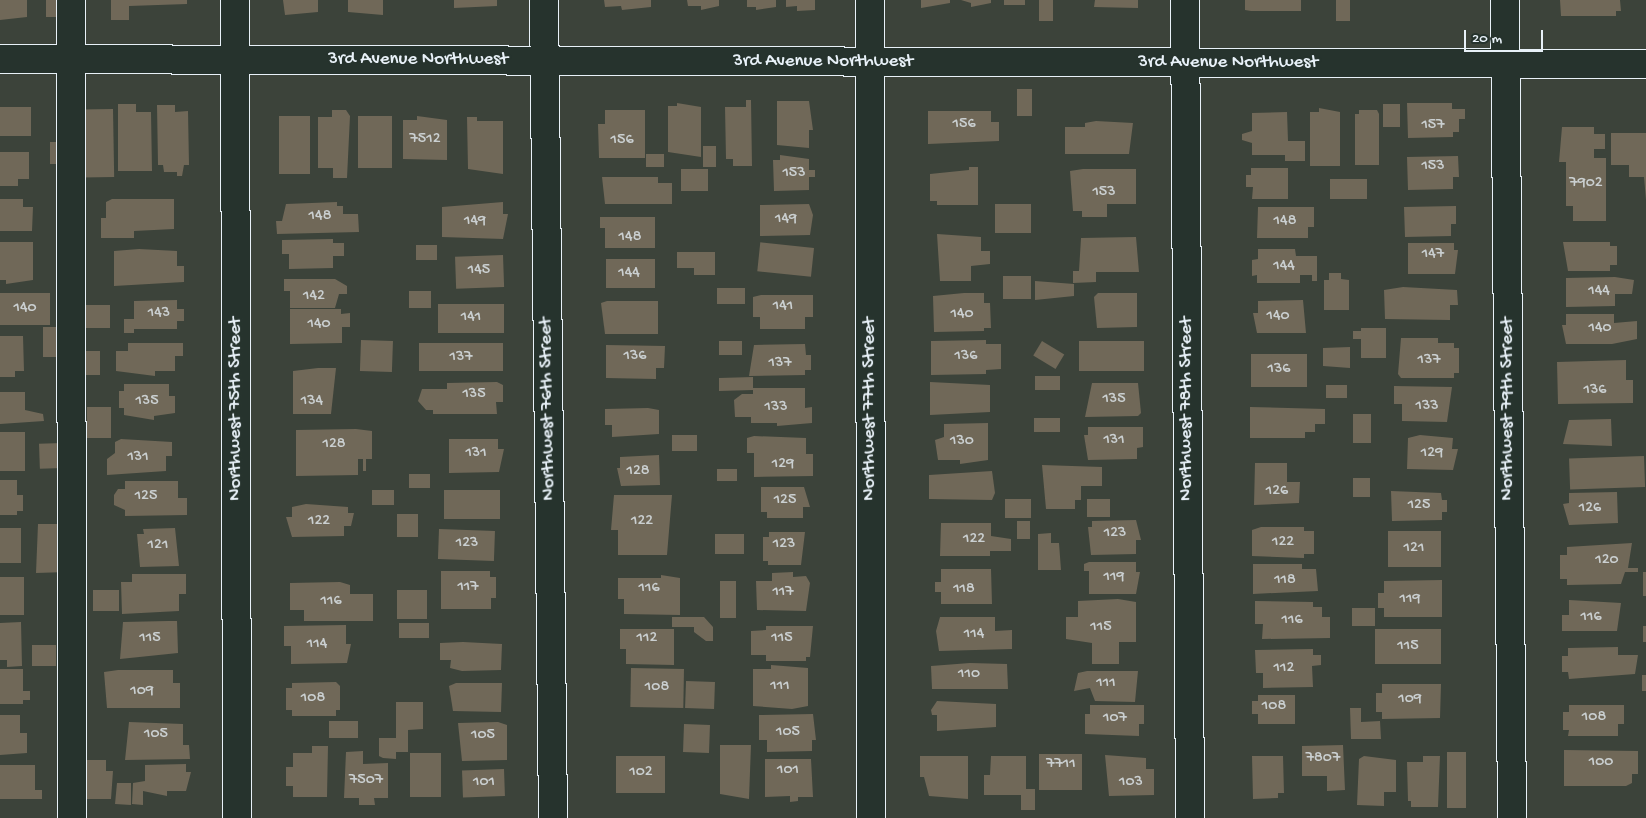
<!DOCTYPE html>
<html>
<head>
<meta charset="utf-8">
<style>
	body { margin:0 }
	#map { position:relative; width:1646px; height:818px; overflow:hidden; background:#3c433a; font-family:"Gochi Hand",sans-serif }
	div>[style] { position:absolute }
	.building>* { inset:0; background:#706858; transform-origin:0 0 }
	.roads { filter:drop-shadow(1px 0 #e8f1f8) drop-shadow(-1px 0 #e8f1f8) drop-shadow(0 1px #e8f1f8) drop-shadow(0 -1px #e8f1f8) }
	.minor>* { height:28px; margin:-14px; padding:0 14px; transform-origin:14px; border-radius:14px; background:#26332d }
	span { translate:-50% -50%; white-space:nowrap; text-align:center; line-height:1.15; -webkit-text-stroke:4px #26332d; paint-order:stroke }
	.number-label { font-size:16px; color:#cacfd0 }
	.number-label span { -webkit-text-stroke-width:0 }
	.street-label { font-size:19px; color:#e8f1f8 }
	.scale { position:absolute; left:1464px; top:30px; width:79px; height:22px; box-sizing:border-box; border:2px solid #e8f1f8; border-top:0; padding-left:6px; font-size:15px; line-height:18px; white-space:nowrap; color:#e8f1f8; -webkit-text-stroke:4px #26332d; paint-order:stroke }
</style>
</head>
<body>
<div id="map">
	<div class="building">
		<div style="clip-path:polygon(0 0,27px 0,27px 17px,0 20px)"></div>
		<div style="left:46px;top:0;width:15px;height:17px"></div>
		<div style="clip-path:polygon(111px 0,187px 0,187px 4px,129px 6px,129px 20px,111px 20px)"></div>
		<div style="clip-path:polygon(283px 0,318px 0,318px 12px,285px 15px)"></div>
		<div style="clip-path:polygon(348px 0,383px 0,383px 15px,348px 12px)"></div>
		<div style="clip-path:polygon(454px 0,497px 0,497px 6px,454px 8px)"></div>
		<div style="clip-path:polygon(604px 0,651px 0,651px 7px,622px 10px,621px 6px,605px 7px)"></div>
		<div style="clip-path:polygon(687px 0,719px 0,719px 6px,701px 10px,701px 6px,688px 6px)"></div>
		<div style="clip-path:polygon(747px 0,776px 0,776px 7px,756px 10px,756px 7px,747px 7px)"></div>
		<div style="clip-path:polygon(786px 0,815px 0,815px 10px,797px 11px,797px 6px,786px 7px)"></div>
		<div style="clip-path:polygon(921px 0,950px 0,950px 3px,921px 8px)"></div>
		<div style="clip-path:polygon(961px 0,991px 0,991px 3px,971px 7px,971px 3px)"></div>
		<div style="left:1004px;top:0;width:21px;height:5px"></div>
		<div style="left:1039px;top:0;width:14px;height:21px"></div>
		<div style="clip-path:polygon(1095px 0,1138px 0,1138px 8px,1094px 7px)"></div>
		<div style="clip-path:polygon(1245px 0,1301px 0,1301px 11px,1251px 11px,1245px 10px)"></div>
		<div style="left:1336px;top:0;width:14px;height:21px"></div>
		<div style="clip-path:polygon(1560px 0,1620px 0,1621px 11px,1616px 11px,1616px 16px,1561px 16px)"></div>
		<div style="left:1017px;top:89px;width:15px;height:27px"></div>
		<div style="clip-path:polygon(746px 100px,751px 100px,752px 166px,733px 166px,733px 159px,726px 159px,725px 107px,746px 107px)"></div>
		<div style="clip-path:polygon(777px 101px,809px 101px,813px 130px,809px 130px,809px 148px,777px 145px)"></div>
		<div style="clip-path:polygon(677px 103px,701px 107px,701px 157px,668px 152px,668px 106px,677px 106px)"></div>
		<div style="clip-path:polygon(1407px 103px,1452px 103px,1452px 109px,1465px 109px,1465px 119px,1459px 119px,1459px 132px,1453px 132px,1453px 137px,1408px 138px)"></div>
		<div style="clip-path:polygon(118px 104px,136px 104px,136px 112px,151px 112px,152px 171px,118px 171px)"></div>
		<div style="left:1383px;top:104px;width:17px;height:23px"></div>
		<div style="clip-path:polygon(157px 105px,175px 105px,175px 112px,188px 111px,189px 165px,184px 165px,182px 176px,177px 176px,177px 172px,164px 172px,163px 165px,158px 165px)"></div>
		<div style="left:0;top:107px;width:31px;height:29px"></div>
		<div style="clip-path:polygon(1319px 108px,1340px 112px,1340px 166px,1310px 166px,1310px 112px,1319px 112px)"></div>
		<div style="left:113px;top:109px;width:68px;height:32px;rotate:89deg"></div>
		<div style="clip-path:polygon(332px 110px,346px 110px,350px 116px,347px 178px,333px 178px,333px 168px,318px 168px,318px 117px,332px 117px)"></div>
		<div style="clip-path:polygon(605px 110px,645px 110px,645px 158px,599px 158px,598px 124px,605px 124px)"></div>
		<div style="clip-path:polygon(1359px 110px,1377px 110px,1379px 114px,1379px 165px,1355px 165px,1355px 114px,1359px 114px)"></div>
		<div style="clip-path:polygon(928px 111px,991px 111px,991px 122px,999px 122px,999px 141px,928px 144px)"></div>
		<div style="clip-path:polygon(1287px 112px,1288px 141px,1305px 141px,1305px 161px,1285px 161px,1285px 155px,1252px 155px,1252px 143px,1242px 140px,1242px 134px,1252px 131px,1252px 113px)"></div>
		<div style="left:279px;top:116px;width:31px;height:58px"></div>
		<div style="left:358px;top:116px;width:34px;height:52px"></div>
		<div style="clip-path:polygon(417px 116px,447px 120px,447px 160px,403px 159px,403px 120px,417px 120px)"></div>
		<div style="clip-path:polygon(467px 117px,477px 117px,477px 121px,503px 121px,503px 174px,468px 169px)"></div>
		<div style="clip-path:polygon(1096px 121px,1133px 123px,1129px 154px,1065px 154px,1065px 127px,1085px 127px,1085px 123px)"></div>
		<div style="clip-path:polygon(1562px 127px,1594px 127px,1594px 134px,1605px 134px,1605px 149px,1594px 149px,1594px 158px,1606px 158px,1606px 221px,1573px 221px,1573px 206px,1566px 206px,1566px 162px,1559px 162px)"></div>
		<div style="clip-path:polygon(1611px 133px,1646px 133px,1646px 200px,1644px 177px,1629px 177px,1629px 165px,1611px 165px)"></div>
		<div style="left:50px;top:142px;width:14px;height:22px"></div>
		<div style="left:703px;top:146px;width:13px;height:21px"></div>
		<div style="clip-path:polygon(0 152px,29px 152px,29px 179px,18px 179px,18px 186px,0 186px)"></div>
		<div style="left:646px;top:154px;width:18px;height:13px"></div>
		<div style="clip-path:polygon(780px 155px,809px 159px,809px 170px,815px 170px,815px 177px,809px 177px,809px 190px,774px 191px,773px 160px,780px 160px)"></div>
		<div style="clip-path:polygon(1458px 156px,1459px 177px,1453px 177px,1453px 189px,1408px 190px,1407px 157px)"></div>
		<div style="clip-path:polygon(969px 167px,978px 167px,978px 205px,937px 205px,937px 201px,930px 201px,930px 174px,969px 170px)"></div>
		<div style="clip-path:polygon(1251px 168px,1288px 168px,1288px 199px,1252px 199px,1253px 187px,1246px 187px,1246px 175px,1251px 175px)"></div>
		<div style="left:681px;top:169px;width:27px;height:22px"></div>
		<div style="clip-path:polygon(1083px 169px,1136px 169px,1136px 204px,1107px 204px,1107px 217px,1082px 217px,1082px 211px,1073px 211px,1070px 171px)"></div>
		<div style="clip-path:polygon(602px 177px,658px 177px,658px 183px,672px 183px,672px 204px,605px 204px)"></div>
		<div style="left:1330px;top:179px;width:37px;height:20px"></div>
		<div style="clip-path:polygon(0 199px,23px 199px,23px 207px,33px 207px,32px 231px,0 231px)"></div>
		<div style="clip-path:polygon(112px 199px,174px 199px,174px 229px,134px 231px,134px 238px,101px 238px,101px 218px,106px 218px,106px 202px)"></div>
		<div style="clip-path:polygon(337px 202px,337px 206px,343px 206px,343px 214px,358px 214px,359px 232px,277px 234px,276px 221px,282px 221px,286px 204px)"></div>
		<div style="clip-path:polygon(503px 202px,503px 214px,508px 214px,503px 239px,442px 237px,442px 207px)"></div>
		<div style="clip-path:polygon(809px 204px,813px 215px,810px 235px,760px 236px,760px 205px)"></div>
		<div style="left:995px;top:204px;width:36px;height:29px"></div>
		<div style="clip-path:polygon(1456px 206px,1456px 224px,1451px 224px,1451px 236px,1405px 237px,1404px 207px)"></div>
		<div style="clip-path:polygon(1258px 207px,1314px 207px,1314px 227px,1308px 227px,1308px 238px,1257px 238px)"></div>
		<div style="clip-path:polygon(600px 217px,655px 217px,655px 248px,605px 248px,605px 228px,600px 228px)"></div>
		<div style="clip-path:polygon(937px 234px,981px 237px,981px 251px,990px 251px,990px 264px,971px 266px,971px 281px,940px 281px)"></div>
		<div style="clip-path:polygon(1136px 237px,1139px 272px,1096px 272px,1096px 282px,1073px 283px,1073px 271px,1079px 271px,1081px 238px)"></div>
		<div style="clip-path:polygon(333px 239px,333px 243px,344px 243px,344px 256px,333px 256px,333px 268px,289px 269px,289px 254px,282px 254px,282px 240px)"></div>
		<div style="clip-path:polygon(0 242px,33px 242px,33px 280px,6px 284px,6px 280px,0 280px)"></div>
		<div style="clip-path:polygon(1563px 242px,1610px 242px,1610px 246px,1617px 246px,1617px 265px,1610px 265px,1610px 271px,1568px 271px)"></div>
		<div style="clip-path:polygon(1408px 243px,1454px 243px,1454px 250px,1458px 250px,1455px 274px,1408px 274px)"></div>
		<div style="left:416px;top:245px;width:21px;height:15px"></div>
		<div style="left:814px;top:248px;width:29px;height:54px;rotate:96deg"></div>
		<div style="clip-path:polygon(139px 249px,177px 251px,177px 266px,184px 266px,184px 282px,114px 286px,114px 251px)"></div>
		<div style="clip-path:polygon(1258px 249px,1295px 249px,1296px 256px,1317px 256px,1317px 281px,1312px 281px,1312px 275px,1300px 275px,1300px 283px,1257px 283px,1257px 275px,1252px 276px,1252px 260px,1258px 259px)"></div>
		<div style="clip-path:polygon(677px 252px,715px 252px,715px 275px,694px 275px,694px 268px,677px 268px)"></div>
		<div style="left:503px;top:255px;width:32px;height:48px;rotate:88deg"></div>
		<div style="left:606px;top:259px;width:49px;height:29px"></div>
		<div style="clip-path:polygon(1329px 273px,1341px 273px,1341px 279px,1349px 280px,1349px 310px,1324px 310px,1324px 280px,1329px 280px)"></div>
		<div style="left:1003px;top:276px;width:28px;height:23px"></div>
		<div style="clip-path:polygon(1615px 277px,1634px 280px,1632px 294px,1615px 294px,1615px 306px,1566px 307px,1566px 278px)"></div>
		<div style="clip-path:polygon(284px 279px,335px 279px,347px 286px,347px 294px,339px 294px,335px 308px,290px 308px,290px 291px,284px 291px)"></div>
		<div style="clip-path:polygon(1035px 281px,1074px 284px,1074px 296px,1035px 300px)"></div>
		<div style="clip-path:polygon(1403px 287px,1457px 290px,1458px 305px,1450px 305px,1450px 320px,1385px 319px,1384px 290px)"></div>
		<div style="left:717px;top:288px;width:28px;height:16px"></div>
		<div style="left:431px;top:291px;width:17px;height:22px;rotate:90deg"></div>
		<div style="left:0;top:293px;width:50px;height:32px"></div>
		<div style="clip-path:polygon(964px 293px,984px 293px,984px 303px,990px 303px,991px 328px,984px 328px,984px 331px,934px 332px,933px 296px)"></div>
		<div style="clip-path:polygon(1098px 293px,1137px 293px,1137px 327px,1097px 328px,1094px 297px)"></div>
		<div style="clip-path:polygon(761px 295px,813px 295px,813px 317px,805px 317px,805px 329px,760px 329px,760px 317px,753px 317px,753px 297px)"></div>
		<div style="clip-path:polygon(177px 300px,177px 309px,184px 309px,184px 321px,177px 321px,177px 329px,134px 329px,134px 333px,124px 333px,124px 319px,134px 319px,134px 301px)"></div>
		<div style="clip-path:polygon(1303px 300px,1306px 333px,1257px 333px,1253px 313px,1258px 313px,1258px 301px)"></div>
		<div style="clip-path:polygon(607px 301px,658px 301px,658px 334px,605px 334px,601px 303px)"></div>
		<div style="left:438px;top:304px;width:66px;height:29px"></div>
		<div style="left:110px;top:305px;width:23px;height:27px;rotate:90deg"></div>
		<div style="clip-path:polygon(290px 309px,341px 309px,341px 314px,350px 313px,350px 327px,342px 327px,342px 343px,290px 344px)"></div>
		<div style="clip-path:polygon(1566px 314px,1614px 314px,1614px 323px,1637px 321px,1637px 339px,1612px 344px,1566px 344px,1562px 325px,1566px 325px)"></div>
		<div style="left:43px;top:327px;width:27px;height:30px"></div>
		<div style="clip-path:polygon(1361px 328px,1386px 328px,1386px 358px,1361px 358px,1361px 339px,1353px 339px,1353px 331px,1361px 331px)"></div>
		<div style="clip-path:polygon(0 336px,23px 336px,24px 371px,15px 371px,15px 377px,0 377px)"></div>
		<div style="clip-path:polygon(1401px 338px,1438px 338px,1438px 343px,1454px 343px,1454px 348px,1459px 348px,1459px 373px,1454px 373px,1454px 378px,1401px 378px,1398px 374px)"></div>
		<div style="left:361px;top:340px;width:32px;height:31px;rotate:2deg"></div>
		<div style="clip-path:polygon(986px 340px,986px 344px,1001px 344px,1001px 369px,986px 370px,986px 374px,931px 375px,931px 341px)"></div>
		<div style="left:719px;top:341px;width:23px;height:14px"></div>
		<div style="left:1042px;top:341px;width:26px;height:17px;rotate:31deg"></div>
		<div style="left:1079px;top:341px;width:65px;height:30px"></div>
		<div style="clip-path:polygon(128px 343px,183px 343px,183px 356px,175px 356px,175px 371px,155px 371px,155px 376px,116px 371px,116px 351px,128px 351px)"></div>
		<div style="left:503px;top:343px;width:28px;height:84px;rotate:90deg"></div>
		<div style="clip-path:polygon(805px 344px,806px 355px,811px 355px,811px 370px,805px 370px,805px 375px,749px 376px,754px 345px)"></div>
		<div style="clip-path:polygon(606px 345px,665px 346px,664px 368px,656px 368px,656px 379px,606px 378px)"></div>
		<div style="clip-path:polygon(1350px 347px,1350px 368px,1323px 366px,1323px 348px)"></div>
		<div style="left:83px;top:351px;width:17px;height:24px"></div>
		<div style="left:1251px;top:354px;width:56px;height:33px"></div>
		<div style="clip-path:polygon(1626px 360px,1626px 380px,1633px 380px,1633px 403px,1558px 404px,1557px 362px)"></div>
		<div style="clip-path:polygon(318px 368px,336px 368px,331px 414px,293px 414px,293px 371px)"></div>
		<div style="left:1035px;top:376px;width:25px;height:14px"></div>
		<div style="clip-path:polygon(753px 377px,753px 388px,805px 388px,805px 408px,812px 407px,812px 423px,777px 426px,777px 423px,751px 423px,751px 417px,735px 417px,734px 400px,742px 394px,753px 394px,753px 390px,719px 391px,719px 378px)"></div>
		<div style="clip-path:polygon(497px 382px,503px 385px,503px 402px,496px 402px,497px 414px,433px 414px,433px 410px,426px 410px,418px 401px,422px 389px,447px 389px,447px 383px)"></div>
		<div style="clip-path:polygon(930px 382px,990px 385px,990px 412px,930px 415px)"></div>
		<div style="clip-path:polygon(1092px 383px,1138px 383px,1141px 413px,1138px 416px,1085px 417px)"></div>
		<div style="clip-path:polygon(124px 384px,169px 384px,169px 396px,175px 396px,175px 413px,154px 416px,154px 420px,124px 415px,124px 408px,119px 408px,119px 391px,124px 391px)"></div>
		<div style="left:1326px;top:385px;width:21px;height:13px"></div>
		<div style="clip-path:polygon(1394px 386px,1452px 387px,1447px 422px,1402px 421px,1402px 404px,1394px 404px)"></div>
		<div style="clip-path:polygon(0 392px,25px 392px,25px 410px,43px 414px,44px 421px,0 424px)"></div>
		<div style="left:87px;top:407px;width:24px;height:31px"></div>
		<div style="clip-path:polygon(1250px 407px,1325px 409px,1325px 424px,1315px 424px,1315px 432px,1305px 432px,1305px 438px,1250px 438px)"></div>
		<div style="clip-path:polygon(648px 408px,659px 410px,659px 434px,612px 437px,612px 425px,605px 425px,605px 409px)"></div>
		<div style="left:1353px;top:414px;width:18px;height:29px"></div>
		<div style="left:1060px;top:418px;width:14px;height:26px;rotate:90deg"></div>
		<div style="clip-path:polygon(1611px 419px,1612px 446px,1563px 444px,1569px 420px)"></div>
		<div style="clip-path:polygon(988px 423px,988px 460px,960px 464px,960px 460px,938px 460px,935px 440px,944px 437px,944px 424px)"></div>
		<div style="clip-path:polygon(1088px 427px,1143px 427px,1143px 447px,1137px 448px,1137px 459px,1088px 460px,1084px 435px,1088px 435px)"></div>
		<div style="clip-path:polygon(356px 429px,372px 431px,372px 459px,366px 459px,366px 471px,363px 471px,363px 459px,358px 459px,358px 475px,296px 476px,296px 430px)"></div>
		<div style="left:0;top:432px;width:25px;height:39px"></div>
		<div style="left:672px;top:435px;width:25px;height:16px"></div>
		<div style="clip-path:polygon(1420px 435px,1453px 438px,1452px 449px,1458px 449px,1453px 470px,1407px 469px,1408px 438px)"></div>
		<div style="clip-path:polygon(754px 436px,806px 438px,806px 454px,813px 454px,813px 476px,754px 477px,754px 453px,747px 453px,747px 438px)"></div>
		<div style="clip-path:polygon(121px 439px,172px 442px,172px 456px,166px 456px,166px 471px,107px 475px,107px 459px,115px 453px,115px 442px)"></div>
		<div style="clip-path:polygon(449px 439px,498px 439px,498px 449px,504px 449px,499px 472px,449px 473px)"></div>
		<div style="left:62px;top:443px;width:25px;height:23px;rotate:88deg"></div>
		<div style="clip-path:polygon(659px 455px,660px 485px,621px 486px,617px 468px,620px 468px,620px 457px)"></div>
		<div style="left:1644px;top:456px;width:31px;height:75px;rotate:88deg"></div>
		<div style="clip-path:polygon(1255px 463px,1287px 463px,1287px 482px,1300px 482px,1299px 503px,1254px 505px)"></div>
		<div style="clip-path:polygon(1042px 465px,1102px 467px,1102px 486px,1081px 486px,1081px 500px,1075px 500px,1075px 509px,1046px 509px)"></div>
		<div style="left:717px;top:469px;width:20px;height:12px"></div>
		<div style="clip-path:polygon(992px 471px,995px 493px,992px 500px,929px 499px,929px 475px)"></div>
		<div style="left:409px;top:474px;width:21px;height:14px"></div>
		<div style="left:1353px;top:478px;width:17px;height:19px"></div>
		<div style="clip-path:polygon(0 480px,17px 480px,17px 495px,23px 495px,23px 511px,17px 511px,17px 515px,0 515px)"></div>
		<div style="clip-path:polygon(125px 481px,178px 481px,178px 498px,187px 498px,187px 515px,125px 516px,125px 510px,114px 505px,114px 495px,118px 489px,125px 489px)"></div>
		<div style="clip-path:polygon(761px 487px,804px 487px,810px 507px,803px 507px,803px 518px,767px 518px,767px 512px,761px 512px)"></div>
		<div style="left:372px;top:490px;width:22px;height:15px"></div>
		<div style="left:444px;top:490px;width:56px;height:29px"></div>
		<div style="clip-path:polygon(1391px 491px,1441px 493px,1442px 500px,1447px 500px,1447px 512px,1442px 512px,1442px 520px,1392px 521px)"></div>
		<div style="clip-path:polygon(1617px 492px,1618px 523px,1569px 525px,1563px 504px,1569px 503px,1569px 493px)"></div>
		<div style="clip-path:polygon(614px 495px,672px 495px,667px 555px,618px 555px,618px 530px,611px 530px)"></div>
		<div style="left:1005px;top:499px;width:26px;height:19px"></div>
		<div style="left:1110px;top:499px;width:18px;height:23px;rotate:90deg"></div>
		<div style="clip-path:polygon(306px 504px,348px 507px,348px 513px,354px 513px,351px 526px,344px 526px,344px 536px,292px 537px,286px 517px,292px 517px,292px 507px)"></div>
		<div style="left:397px;top:514px;width:21px;height:23px"></div>
		<div style="clip-path:polygon(1136px 520px,1141px 540px,1136px 540px,1136px 554px,1091px 555px,1088px 527px,1092px 527px,1092px 521px)"></div>
		<div style="left:1030px;top:521px;width:18px;height:13px;rotate:90deg"></div>
		<div style="clip-path:polygon(941px 523px,991px 523px,991px 536px,1011px 539px,1011px 551px,990px 551px,990px 556px,940px 556px)"></div>
		<div style="clip-path:polygon(38px 524px,64px 524px,67px 572px,36px 573px)"></div>
		<div style="clip-path:polygon(1261px 527px,1304px 527px,1304px 531px,1314px 531px,1314px 554px,1304px 554px,1304px 558px,1252px 556px,1252px 530px)"></div>
		<div style="left:0;top:528px;width:21px;height:35px"></div>
		<div style="clip-path:polygon(175px 528px,179px 566px,140px 567px,137px 534px,144px 534px,143px 529px)"></div>
		<div style="left:439px;top:529px;width:56px;height:30px;rotate:2deg"></div>
		<div style="left:1441px;top:531px;width:36px;height:53px;rotate:90deg"></div>
		<div style="clip-path:polygon(769px 532px,805px 532px,801px 565px,768px 565px,768px 561px,763px 561px,763px 537px,769px 537px)"></div>
		<div style="clip-path:polygon(1051px 533px,1051px 543px,1059px 543px,1061px 570px,1038px 570px,1038px 534px)"></div>
		<div style="left:744px;top:534px;width:20px;height:29px;rotate:90deg"></div>
		<div style="clip-path:polygon(1632px 543px,1628px 568px,1638px 568px,1638px 572px,1625px 572px,1621px 584px,1567px 585px,1567px 579px,1560px 579px,1560px 555px,1567px 555px,1567px 547px)"></div>
		<div style="clip-path:polygon(1089px 562px,1136px 562px,1136px 572px,1140px 572px,1136px 594px,1089px 594px,1089px 571px,1084px 571px,1084px 564px)"></div>
		<div style="clip-path:polygon(1253px 564px,1302px 564px,1302px 569px,1316px 569px,1318px 591px,1253px 594px)"></div>
		<div style="clip-path:polygon(941px 569px,991px 569px,992px 604px,941px 604px,941px 592px,935px 592px,935px 582px,941px 582px)"></div>
		<div style="clip-path:polygon(441px 571px,490px 571px,490px 577px,496px 577px,496px 598px,491px 598px,491px 609px,441px 609px)"></div>
		<div style="clip-path:polygon(793px 572px,793px 577px,806px 576px,810px 583px,806px 611px,757px 610px,756px 581px,772px 581px,772px 573px)"></div>
		<div style="left:1643px;top:572px;width:3px;height:24px"></div>
		<div style="clip-path:polygon(132px 574px,186px 574px,186px 594px,179px 594px,179px 611px,122px 614px,121px 582px,132px 582px)"></div>
		<div style="clip-path:polygon(661px 575px,680px 578px,680px 615px,624px 614px,624px 599px,618px 599px,618px 578px,661px 578px)"></div>
		<div style="left:0;top:577px;width:24px;height:38px"></div>
		<div style="clip-path:polygon(1442px 580px,1442px 617px,1384px 617px,1384px 608px,1378px 608px,1378px 593px,1384px 593px,1384px 581px)"></div>
		<div style="left:720px;top:581px;width:16px;height:37px"></div>
		<div style="clip-path:polygon(340px 582px,350px 585px,350px 594px,373px 594px,373px 621px,304px 621px,304px 610px,290px 610px,290px 583px)"></div>
		<div style="left:119px;top:590px;width:21px;height:26px;rotate:90deg"></div>
		<div style="left:397px;top:590px;width:30px;height:29px"></div>
		<div style="clip-path:polygon(1118px 599px,1136px 602px,1136px 642px,1119px 642px,1119px 664px,1092px 664px,1092px 643px,1066px 639px,1066px 617px,1078px 617px,1078px 601px)"></div>
		<div style="clip-path:polygon(1569px 600px,1621px 603px,1617px 631px,1562px 631px,1562px 615px,1569px 615px)"></div>
		<div style="clip-path:polygon(1255px 601px,1313px 602px,1313px 607px,1322px 607px,1322px 617px,1330px 617px,1330px 638px,1262px 639px,1263px 624px,1255px 624px)"></div>
		<div style="left:1352px;top:608px;width:23px;height:18px"></div>
		<div style="clip-path:polygon(672px 617px,704px 617px,713px 627px,713px 641px,706px 641px,694px 632px,694px 627px,672px 627px)"></div>
		<div style="clip-path:polygon(940px 617px,995px 617px,995px 631px,1012px 630px,1012px 649px,939px 651px,936px 631px)"></div>
		<div style="clip-path:polygon(168px 621px,177px 621px,178px 653px,120px 659px,123px 622px)"></div>
		<div style="clip-path:polygon(21px 622px,22px 666px,7px 667px,7px 660px,0 660px,0 623px)"></div>
		<div style="left:399px;top:623px;width:30px;height:15px"></div>
		<div style="clip-path:polygon(346px 625px,346px 644px,351px 644px,347px 663px,291px 664px,291px 646px,284px 646px,284px 626px)"></div>
		<div style="clip-path:polygon(766px 626px,813px 626px,810px 657px,806px 657px,806px 661px,766px 661px,766px 655px,751px 655px,751px 631px,766px 630px)"></div>
		<div style="left:1643px;top:626px;width:3px;height:16px"></div>
		<div style="clip-path:polygon(620px 629px,674px 629px,674px 665px,626px 664px,626px 649px,620px 649px)"></div>
		<div style="left:1375px;top:629px;width:66px;height:35px"></div>
		<div style="clip-path:polygon(463px 642px,502px 644px,501px 670px,462px 671px,450px 668px,451px 660px,440px 660px,440px 643px)"></div>
		<div style="left:32px;top:645px;width:24px;height:21px"></div>
		<div style="clip-path:polygon(1618px 647px,1618px 655px,1638px 655px,1635px 674px,1569px 679px,1568px 672px,1562px 672px,1562px 656px,1568px 656px,1568px 648px)"></div>
		<div style="clip-path:polygon(1313px 649px,1313px 655px,1321px 655px,1321px 665px,1312px 666px,1313px 687px,1263px 688px,1263px 673px,1256px 673px,1255px 650px)"></div>
		<div style="clip-path:polygon(970px 663px,1007px 664px,1008px 689px,932px 689px,931px 666px)"></div>
		<div style="clip-path:polygon(771px 665px,808px 668px,808px 706px,792px 709px,753px 706px,753px 669px,771px 669px)"></div>
		<div style="left:631px;top:668px;width:53px;height:39px;rotate:1deg"></div>
		<div style="clip-path:polygon(0 669px,23px 669px,23px 691px,30px 691px,30px 700px,23px 700px,23px 704px,0 704px)"></div>
		<div style="clip-path:polygon(118px 670px,173px 670px,173px 683px,180px 683px,180px 708px,107px 708px,104px 672px)"></div>
		<div style="clip-path:polygon(1087px 671px,1138px 671px,1135px 702px,1095px 701px,1090px 688px,1074px 691px,1078px 673px)"></div>
		<div style="left:1642px;top:675px;width:4px;height:16px"></div>
		<div style="left:686px;top:681px;width:29px;height:27px;rotate:2deg"></div>
		<div style="clip-path:polygon(336px 682px,340px 686px,340px 710px,336px 710px,336px 716px,292px 716px,292px 710px,286px 710px,286px 688px,292px 688px,292px 683px)"></div>
		<div style="clip-path:polygon(456px 683px,502px 683px,501px 712px,453px 711px,449px 686px)"></div>
		<div style="clip-path:polygon(1382px 684px,1441px 684px,1440px 718px,1382px 719px,1382px 712px,1376px 712px,1376px 693px,1382px 693px)"></div>
		<div style="clip-path:polygon(1258px 695px,1295px 695px,1295px 724px,1258px 724px,1258px 714px,1252px 714px,1252px 701px,1258px 701px)"></div>
		<div style="clip-path:polygon(937px 701px,996px 704px,996px 727px,937px 731px,937px 715px,932px 715px,931px 710px)"></div>
		<div style="clip-path:polygon(396px 702px,423px 702px,423px 729px,408px 730px,408px 752px,396px 752px,396px 759px,383px 758px,379px 756px,379px 738px,396px 738px)"></div>
		<div style="clip-path:polygon(1090px 705px,1144px 705px,1144px 724px,1139px 724px,1139px 736px,1085px 734px,1085px 714px,1090px 714px)"></div>
		<div style="clip-path:polygon(1569px 705px,1624px 705px,1624px 724px,1618px 724px,1618px 736px,1568px 736px,1569px 730px,1563px 730px,1563px 712px,1569px 712px)"></div>
		<div style="clip-path:polygon(1350px 708px,1361px 708px,1361px 722px,1380px 721px,1381px 739px,1351px 739px)"></div>
		<div style="clip-path:polygon(813px 714px,816px 740px,812px 740px,812px 751px,767px 752px,767px 740px,759px 740px,759px 715px)"></div>
		<div style="clip-path:polygon(0 715px,20px 715px,20px 733px,27px 733px,27px 753px,0 755px)"></div>
		<div style="left:358px;top:721px;width:17px;height:29px;rotate:90deg"></div>
		<div style="clip-path:polygon(129px 722px,183px 724px,183px 745px,189px 745px,190px 759px,125px 760px)"></div>
		<div style="clip-path:polygon(498px 722px,507px 725px,507px 760px,462px 761px,458px 723px)"></div>
		<div style="left:684px;top:724px;width:26px;height:28px;rotate:2deg"></div>
		<div style="clip-path:polygon(720px 745px,751px 745px,749px 799px,720px 794px)"></div>
		<div style="clip-path:polygon(1343px 745px,1345px 790px,1327px 791px,1327px 776px,1302px 776px,1302px 746px)"></div>
		<div style="clip-path:polygon(312px 746px,328px 746px,327px 797px,293px 797px,293px 786px,286px 786px,286px 767px,293px 767px,293px 753px,312px 753px)"></div>
		<div style="clip-path:polygon(1564px 750px,1638px 751px,1638px 774px,1632px 774px,1632px 783px,1626px 786px,1564px 786px)"></div>
		<div style="clip-path:polygon(363px 751px,363px 764px,388px 763px,388px 798px,374px 798px,375px 805px,359px 805px,359px 798px,344px 798px,346px 752px)"></div>
		<div style="left:1447px;top:752px;width:19px;height:56px"></div>
		<div style="left:410px;top:753px;width:31px;height:44px"></div>
		<div style="left:1082px;top:754px;width:36px;height:43px;rotate:90deg"></div>
		<div style="clip-path:polygon(1105px 755px,1146px 758px,1146px 769px,1154px 769px,1154px 795px,1109px 796px)"></div>
		<div style="left:616px;top:756px;width:49px;height:37px"></div>
		<div style="clip-path:polygon(920px 756px,968px 756px,968px 799px,929px 796px,924px 777px,920px 777px)"></div>
		<div style="clip-path:polygon(991px 756px,1026px 756px,1026px 789px,1035px 789px,1035px 810px,1021px 810px,1021px 795px,984px 795px,984px 775px,990px 775px)"></div>
		<div style="clip-path:polygon(1252px 756px,1283px 756px,1284px 793px,1278px 793px,1278px 798px,1253px 799px)"></div>
		<div style="clip-path:polygon(1364px 756px,1396px 760px,1396px 792px,1384px 792px,1384px 806px,1357px 805px,1359px 759px)"></div>
		<div style="clip-path:polygon(1423px 756px,1440px 756px,1438px 807px,1411px 807px,1411px 801px,1408px 801px,1407px 762px,1423px 762px)"></div>
		<div style="clip-path:polygon(765px 759px,811px 759px,813px 797px,798px 797px,798px 801px,790px 802px,790px 796px,765px 797px)"></div>
		<div style="clip-path:polygon(87px 760px,106px 760px,106px 771px,113px 771px,111px 799px,85px 799px)"></div>
		<div style="clip-path:polygon(186px 764px,186px 772px,191px 772px,186px 791px,167px 791px,167px 796px,143px 791px,143px 805px,132px 804px,133px 783px,145px 781px,145px 765px)"></div>
		<div style="clip-path:polygon(0 765px,35px 765px,35px 790px,42px 790px,42px 799px,0 799px)"></div>
		<div style="left:504px;top:769px;width:27px;height:42px;rotate:88deg"></div>
		<div style="clip-path:polygon(117px 783px,131px 783px,131px 805px,115px 804px)"></div>
	</div>
	<div class="roads">
		<div class="minor">
			<div style="left:71px;top:0;width:818px;rotate:89.93deg"></div>
			<div style="left:235px;top:0;width:818px;rotate:89.86deg"></div>
			<div style="left:544px;top:0;width:818px;rotate:89.37deg"></div>
			<div style="left:870px;top:0;width:818px;rotate:89.93deg"></div>
			<div style="left:1185px;top:0;width:818px;rotate:89.65deg"></div>
			<div style="left:1505px;top:0;width:818px;rotate:89.51deg"></div>
			<div style="left:0;top:59px;width:1646px;rotate:0.17deg"></div>
		</div>
	</div>
	<div class="number-label">
		<span style="left:964px;top:125px">156</span>
		<span style="left:1433px;top:126px">157</span>
		<span style="left:425px;top:140px">7512</span>
		<span style="left:622px;top:141px">156</span>
		<span style="left:1433px;top:167px">153</span>
		<span style="left:794px;top:174px">153</span>
		<span style="left:1586px;top:184px">7902</span>
		<span style="left:1104px;top:193px">153</span>
		<span style="left:320px;top:217px">148</span>
		<span style="left:786px;top:220px">149</span>
		<span style="left:475px;top:222px">149</span>
		<span style="left:1285px;top:222px">148</span>
		<span style="left:630px;top:238px">148</span>
		<span style="left:1433px;top:255px">147</span>
		<span style="left:1284px;top:267px">144</span>
		<span style="left:479px;top:271px">145</span>
		<span style="left:629px;top:274px">144</span>
		<span style="left:1599px;top:292px">144</span>
		<span style="left:314px;top:297px">142</span>
		<span style="left:783px;top:307px">141</span>
		<span style="left:25px;top:309px">140</span>
		<span style="left:159px;top:314px">143</span>
		<span style="left:962px;top:315px">140</span>
		<span style="left:1278px;top:317px">140</span>
		<span style="left:471px;top:318px">141</span>
		<span style="left:319px;top:325px">140</span>
		<span style="left:1600px;top:329px">140</span>
		<span style="left:635px;top:357px">136</span>
		<span style="left:966px;top:357px">136</span>
		<span style="left:461px;top:358px">137</span>
		<span style="left:1429px;top:361px">137</span>
		<span style="left:780px;top:364px">137</span>
		<span style="left:1279px;top:370px">136</span>
		<span style="left:1595px;top:391px">136</span>
		<span style="left:474px;top:395px">135</span>
		<span style="left:1114px;top:400px">135</span>
		<span style="left:147px;top:402px">135</span>
		<span style="left:312px;top:402px">134</span>
		<span style="left:1427px;top:407px">133</span>
		<span style="left:776px;top:408px">133</span>
		<span style="left:1114px;top:441px">131</span>
		<span style="left:962px;top:442px">130</span>
		<span style="left:334px;top:445px">128</span>
		<span style="left:476px;top:454px">131</span>
		<span style="left:1432px;top:454px">129</span>
		<span style="left:138px;top:458px">131</span>
		<span style="left:783px;top:465px">129</span>
		<span style="left:638px;top:472px">128</span>
		<span style="left:1277px;top:492px">126</span>
		<span style="left:146px;top:497px">125</span>
		<span style="left:785px;top:501px">125</span>
		<span style="left:1419px;top:506px">125</span>
		<span style="left:1590px;top:509px">126</span>
		<span style="left:319px;top:522px">122</span>
		<span style="left:642px;top:522px">122</span>
		<span style="left:1115px;top:534px">123</span>
		<span style="left:974px;top:540px">122</span>
		<span style="left:1283px;top:543px">122</span>
		<span style="left:467px;top:544px">123</span>
		<span style="left:784px;top:545px">123</span>
		<span style="left:158px;top:546px">121</span>
		<span style="left:1414px;top:549px">121</span>
		<span style="left:1607px;top:561px">120</span>
		<span style="left:1114px;top:578px">119</span>
		<span style="left:1285px;top:581px">118</span>
		<span style="left:468px;top:588px">117</span>
		<span style="left:649px;top:589px">116</span>
		<span style="left:964px;top:590px">118</span>
		<span style="left:783px;top:593px">117</span>
		<span style="left:1410px;top:600px">119</span>
		<span style="left:331px;top:602px">116</span>
		<span style="left:1591px;top:618px">116</span>
		<span style="left:1292px;top:621px">116</span>
		<span style="left:1101px;top:628px">115</span>
		<span style="left:974px;top:635px">114</span>
		<span style="left:150px;top:639px">115</span>
		<span style="left:647px;top:639px">112</span>
		<span style="left:782px;top:639px">115</span>
		<span style="left:317px;top:645px">114</span>
		<span style="left:1408px;top:647px">115</span>
		<span style="left:1284px;top:669px">112</span>
		<span style="left:969px;top:675px">110</span>
		<span style="left:1106px;top:684px">111</span>
		<span style="left:780px;top:687px">111</span>
		<span style="left:657px;top:688px">108</span>
		<span style="left:142px;top:692px">109</span>
		<span style="left:313px;top:699px">108</span>
		<span style="left:1410px;top:700px">109</span>
		<span style="left:1274px;top:707px">108</span>
		<span style="left:1594px;top:718px">108</span>
		<span style="left:1115px;top:719px">107</span>
		<span style="left:788px;top:733px">105</span>
		<span style="left:156px;top:735px">105</span>
		<span style="left:483px;top:736px">105</span>
		<span style="left:1323px;top:759px">7807</span>
		<span style="left:1601px;top:763px">100</span>
		<span style="left:1061px;top:765px">7711</span>
		<span style="left:788px;top:771px">101</span>
		<span style="left:641px;top:773px">102</span>
		<span style="left:366px;top:781px">7507</span>
		<span style="left:484px;top:783px">101</span>
		<span style="left:1131px;top:783px">103</span>
	</div>
	<div class="street-label">
		<span style="left:418px;top:60px">3rd Avenue Northwest</span>
		<span style="left:823px;top:62px">3rd Avenue Northwest</span>
		<span style="left:1228px;top:63px">3rd Avenue Northwest</span>
		<span style="left:236px;top:409px;rotate:-90deg">Northwest 75th Street</span>
		<span style="left:548px;top:409px;rotate:-91deg">Northwest 76th Street</span>
		<span style="left:870px;top:409px;rotate:-90deg">Northwest 77th Street</span>
		<span style="left:1187px;top:409px;rotate:-90deg">Northwest 78th Street</span>
		<span style="left:1508px;top:409px;rotate:-90deg">Northwest 79th Street</span>
	</div>
	<div class="scale">20 m</div>
</div>
</body>
</html>
